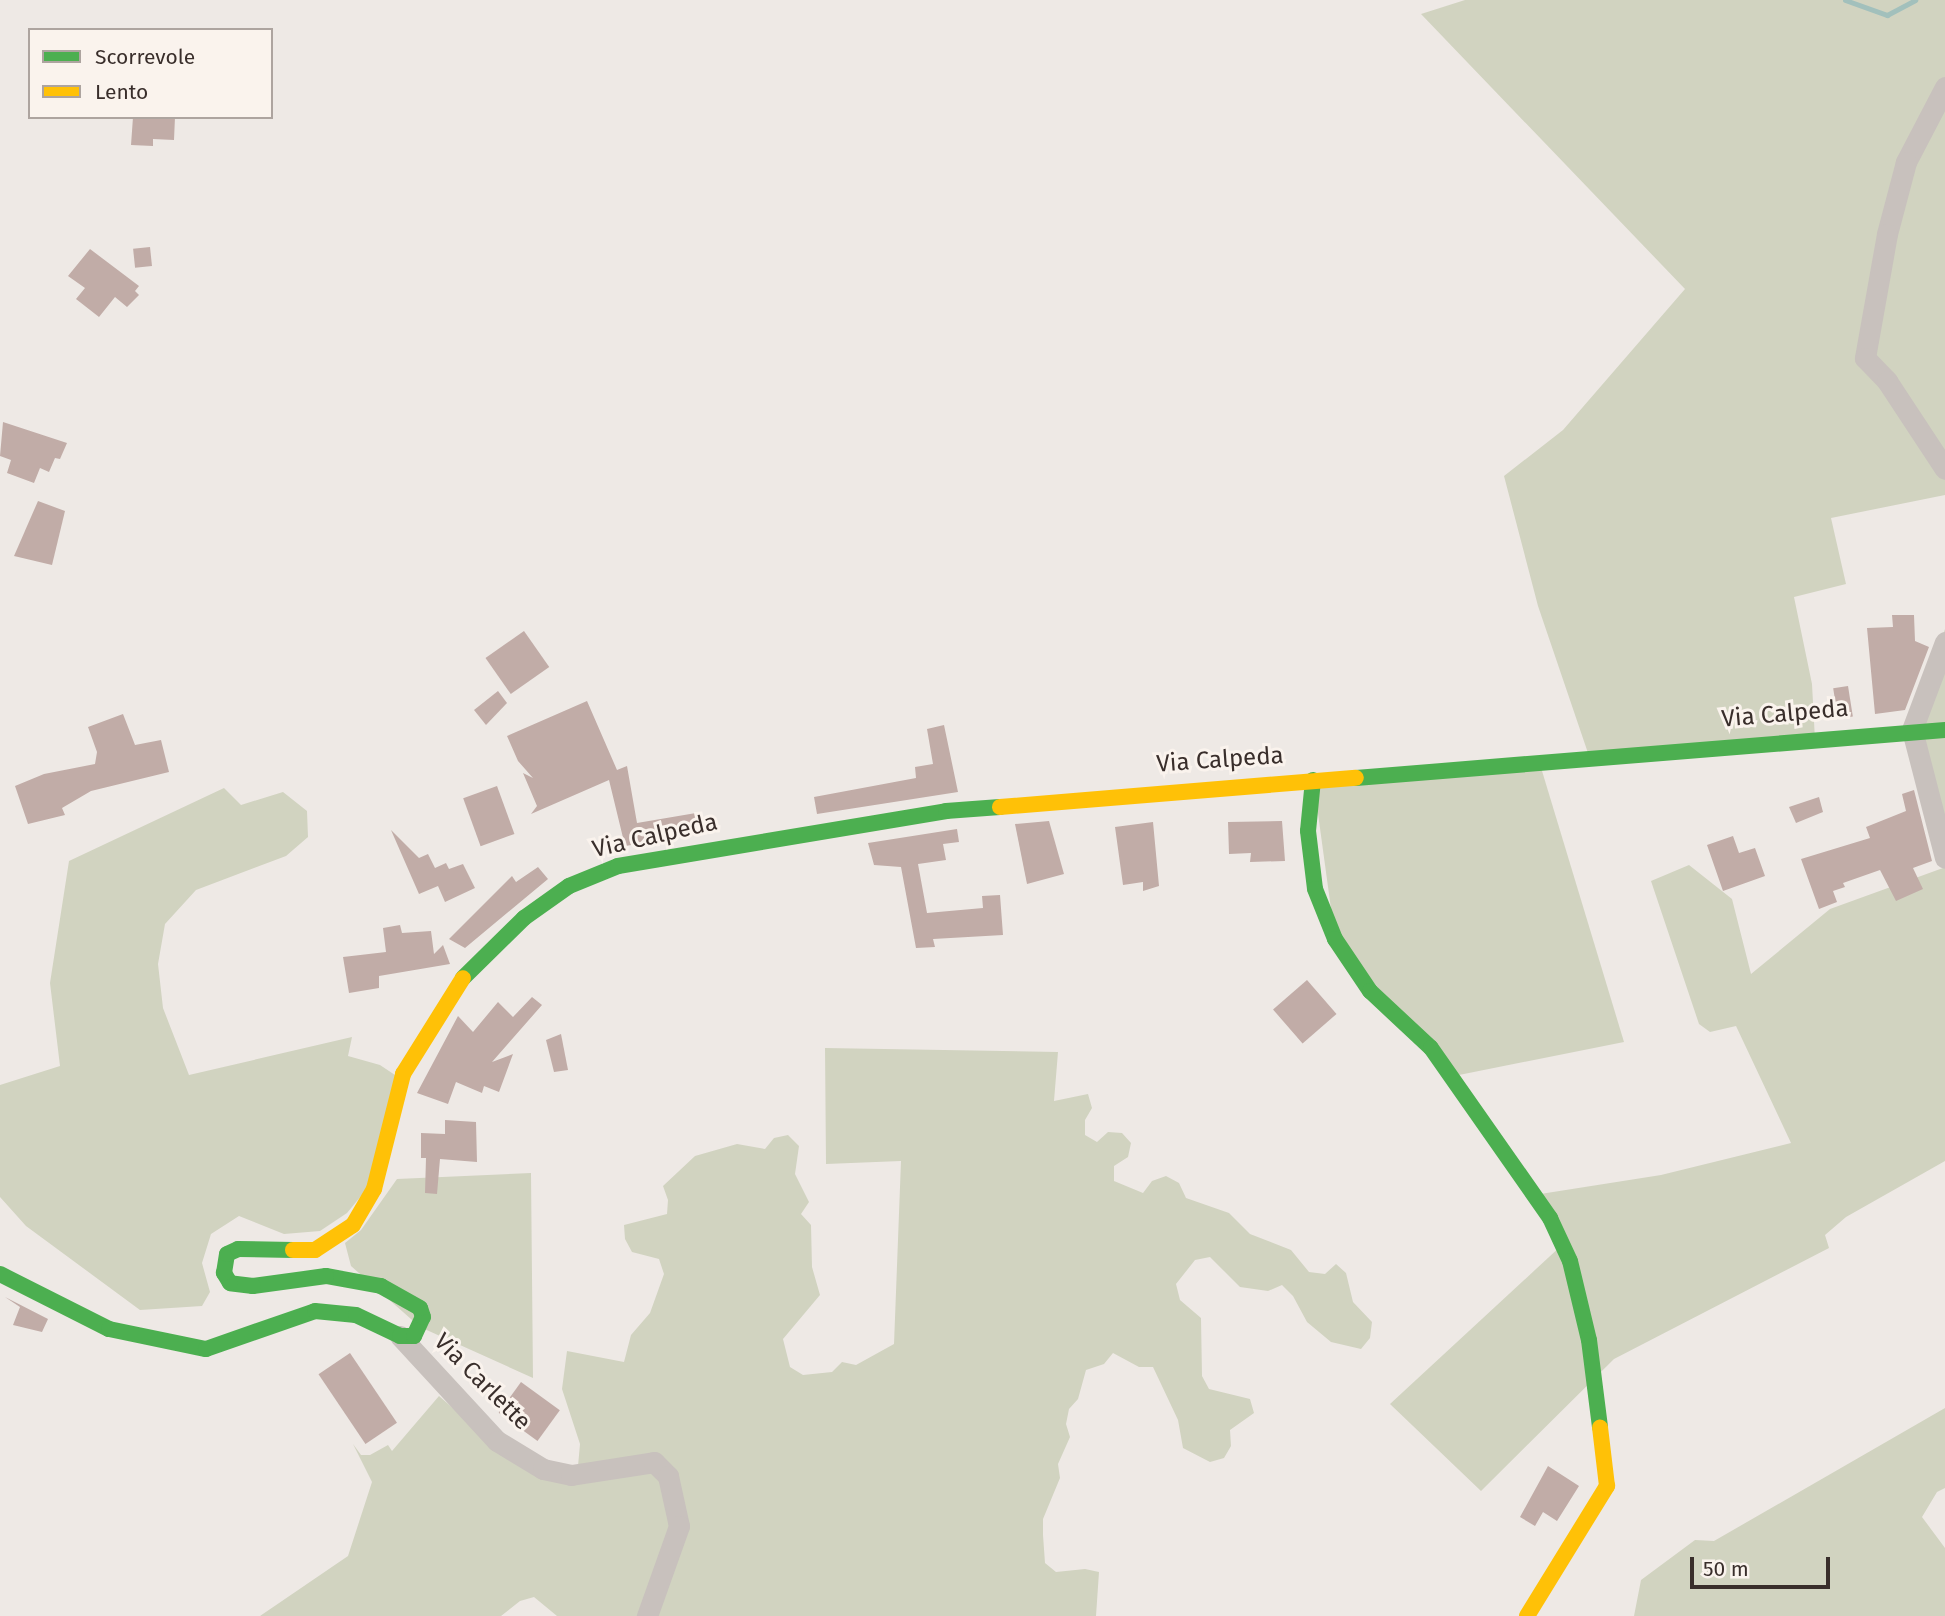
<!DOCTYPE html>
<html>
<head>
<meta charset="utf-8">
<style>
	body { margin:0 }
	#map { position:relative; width:1945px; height:1616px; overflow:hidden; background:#eee9e5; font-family:"Fira Sans",sans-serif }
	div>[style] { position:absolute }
	.green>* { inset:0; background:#d1d3c0 }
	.stream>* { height:5px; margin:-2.5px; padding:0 2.5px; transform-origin:2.5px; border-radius:2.5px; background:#a2c0bc }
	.building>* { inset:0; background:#c1aca7; transform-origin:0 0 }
	.street>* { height:21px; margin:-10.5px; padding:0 10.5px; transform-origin:10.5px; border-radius:10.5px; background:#c8c1bd }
	.fast>* { height:16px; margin:-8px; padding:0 8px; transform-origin:8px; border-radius:8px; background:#4caf50 }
	.slow>* { height:16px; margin:-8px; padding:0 8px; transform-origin:8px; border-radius:8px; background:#ffc107 }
	span { translate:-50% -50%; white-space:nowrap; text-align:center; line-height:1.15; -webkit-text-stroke:6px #faf3ed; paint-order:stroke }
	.street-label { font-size:24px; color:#392e2b }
	.legend { position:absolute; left:28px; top:28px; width:245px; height:91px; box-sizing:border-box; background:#faf3ed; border:2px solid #ada49f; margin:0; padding:9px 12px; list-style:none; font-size:21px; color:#392e2b }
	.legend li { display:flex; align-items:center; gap:14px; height:35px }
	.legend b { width:35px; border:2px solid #ada49f }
	.scale { position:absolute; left:1690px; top:1557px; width:140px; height:32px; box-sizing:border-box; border:4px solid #392e2b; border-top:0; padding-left:9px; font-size:21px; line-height:24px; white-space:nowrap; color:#392e2b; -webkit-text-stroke:5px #faf3ed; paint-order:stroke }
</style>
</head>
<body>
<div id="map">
	<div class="green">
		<div style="clip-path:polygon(1465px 0,1945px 0,1945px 495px,1831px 518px,1846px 584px,1794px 597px,1812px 684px,1815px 740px,1589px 756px,1538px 606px,1504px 476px,1563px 430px,1685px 289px,1421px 14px)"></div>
		<div style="clip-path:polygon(1945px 629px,1945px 1161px,1846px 1217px,1825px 1235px,1829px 1248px,1614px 1359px,1481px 1491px,1390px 1404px,1562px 1245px,1534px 1195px,1661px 1175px,1791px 1143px,1736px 1026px,1710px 1032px,1699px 1024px,1651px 881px,1689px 865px,1732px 899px,1751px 974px,1830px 909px,1943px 868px,1913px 731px)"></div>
		<div style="clip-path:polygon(1539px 761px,1624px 1042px,1454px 1076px,1335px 938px,1313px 777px)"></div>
		<div style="clip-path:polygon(224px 788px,241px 805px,283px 792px,307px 811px,308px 837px,286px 856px,196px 890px,165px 924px,158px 964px,163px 1008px,189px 1075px,352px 1037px,348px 1056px,380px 1065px,401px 1079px,366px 1190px,347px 1213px,320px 1231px,284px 1234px,239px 1216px,211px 1234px,202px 1263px,210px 1292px,202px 1306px,140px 1310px,26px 1226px,0 1197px,0 1085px,60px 1066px,50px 983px,69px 861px)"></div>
		<div style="clip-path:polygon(825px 1048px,1058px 1052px,1054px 1101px,1088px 1094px,1092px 1108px,1085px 1120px,1085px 1135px,1097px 1142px,1108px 1132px,1122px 1133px,1131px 1143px,1128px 1157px,1114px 1166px,1114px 1181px,1143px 1193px,1152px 1181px,1166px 1176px,1179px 1183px,1186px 1198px,1229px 1213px,1250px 1234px,1291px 1250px,1309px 1272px,1325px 1274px,1336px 1264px,1346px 1273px,1353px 1302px,1372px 1322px,1370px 1338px,1361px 1349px,1331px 1342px,1307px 1322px,1293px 1296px,1282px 1285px,1268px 1291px,1240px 1287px,1210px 1257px,1195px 1260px,1176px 1284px,1180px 1300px,1201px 1318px,1202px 1376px,1209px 1389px,1250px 1399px,1254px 1413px,1230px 1430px,1231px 1446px,1224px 1458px,1210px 1462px,1183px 1448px,1178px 1420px,1153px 1367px,1139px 1367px,1113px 1353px,1104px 1364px,1086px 1370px,1078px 1399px,1069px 1409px,1066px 1424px,1070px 1437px,1058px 1464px,1060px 1478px,1043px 1519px,1043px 1535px,1045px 1563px,1056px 1572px,1085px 1569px,1099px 1572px,1096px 1616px,557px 1616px,534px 1597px,520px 1601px,501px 1616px,260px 1616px,348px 1556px,372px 1482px,353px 1444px,361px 1455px,370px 1455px,388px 1445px,392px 1451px,439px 1396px,516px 1463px,578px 1466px,580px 1444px,562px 1389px,567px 1351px,624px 1362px,631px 1335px,650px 1313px,664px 1274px,659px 1259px,632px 1252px,625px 1239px,624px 1225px,667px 1214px,668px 1200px,663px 1186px,695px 1156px,737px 1144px,765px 1149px,774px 1138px,788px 1135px,799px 1146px,795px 1174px,809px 1202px,801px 1214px,811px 1225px,812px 1267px,820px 1295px,783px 1339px,790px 1367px,803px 1375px,832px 1372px,842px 1362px,856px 1365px,894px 1344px,901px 1161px,826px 1164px)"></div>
		<div style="clip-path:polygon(531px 1173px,533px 1378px,420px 1327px,351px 1266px,345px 1243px,361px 1230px,397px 1179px)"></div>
		<div style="clip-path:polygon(1945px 1408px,1945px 1488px,1937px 1492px,1922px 1517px,1945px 1548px,1945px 1616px,1634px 1616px,1641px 1580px,1695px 1540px,1714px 1541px)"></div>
	</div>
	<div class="stream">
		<div style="left:1845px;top:0;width:45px;rotate:19.7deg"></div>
		<div style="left:1887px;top:15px;width:32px;rotate:-28deg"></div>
	</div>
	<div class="building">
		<div style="clip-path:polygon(133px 117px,175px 117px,174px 140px,153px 139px,153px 146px,131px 145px)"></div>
		<div style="left:150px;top:247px;width:19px;height:17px;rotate:84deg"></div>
		<div style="clip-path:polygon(90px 249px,139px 286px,135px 291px,139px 295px,127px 307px,115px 297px,99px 317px,76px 299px,85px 288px,68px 276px)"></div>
		<div style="clip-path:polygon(3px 422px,67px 443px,60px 459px,55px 458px,49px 472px,40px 468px,34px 483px,7px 473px,11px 460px,0 456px)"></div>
		<div style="clip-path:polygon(38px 501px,65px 511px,52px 565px,14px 556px)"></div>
		<div style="clip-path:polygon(1892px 615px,1914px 615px,1915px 641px,1929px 647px,1905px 710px,1875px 714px,1867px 628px,1893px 627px)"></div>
		<div style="left:524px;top:631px;width:44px;height:47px;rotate:55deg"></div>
		<div style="left:1848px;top:686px;width:31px;height:15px;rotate:81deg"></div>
		<div style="clip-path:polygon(498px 691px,507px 703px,486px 725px,474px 710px)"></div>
		<div style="clip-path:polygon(587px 701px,617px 770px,627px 766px,637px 823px,696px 813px,700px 834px,625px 846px,609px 780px,531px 814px,537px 806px,523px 773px,533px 778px,518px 761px,507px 736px)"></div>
		<div style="clip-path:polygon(123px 714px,135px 745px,161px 740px,169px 772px,91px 791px,62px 808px,65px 815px,28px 824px,15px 786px,44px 774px,95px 764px,97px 752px,88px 727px)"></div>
		<div style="clip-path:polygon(944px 725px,958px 792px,817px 814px,814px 797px,916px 778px,915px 767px,933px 764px,927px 729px)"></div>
		<div style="left:497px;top:786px;width:51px;height:36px;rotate:70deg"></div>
		<div style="clip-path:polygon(1914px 790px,1932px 861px,1913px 868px,1923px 889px,1896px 901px,1880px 870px,1843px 883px,1845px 887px,1833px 891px,1837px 902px,1819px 909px,1801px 859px,1870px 838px,1866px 827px,1906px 811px,1902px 794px)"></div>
		<div style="clip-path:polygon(1819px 797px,1823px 812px,1796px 823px,1789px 807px)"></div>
		<div style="clip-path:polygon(1049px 821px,1064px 874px,1027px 884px,1015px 824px)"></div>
		<div style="clip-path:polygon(1282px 821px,1285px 861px,1250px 862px,1251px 853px,1229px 854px,1228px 822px)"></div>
		<div style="clip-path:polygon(1153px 822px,1159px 886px,1143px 891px,1143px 882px,1123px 885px,1115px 827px)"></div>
		<div style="clip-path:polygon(957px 829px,959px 842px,943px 844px,946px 860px,918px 864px,927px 913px,983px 908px,982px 896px,1000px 895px,1003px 935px,933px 939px,935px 947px,916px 948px,901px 867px,874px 865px,868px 843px)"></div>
		<div style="clip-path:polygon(391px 830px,419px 858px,428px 854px,435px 868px,446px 863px,449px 869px,463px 864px,475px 888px,445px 902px,438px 886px,419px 894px)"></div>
		<div style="clip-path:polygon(1733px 836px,1739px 853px,1755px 848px,1765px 876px,1723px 891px,1707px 845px)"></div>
		<div style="clip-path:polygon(538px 867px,548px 879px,465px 948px,449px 939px,512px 876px,516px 882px)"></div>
		<div style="clip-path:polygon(400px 925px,402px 933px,431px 931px,434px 954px,443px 945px,450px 964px,379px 976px,379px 988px,349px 993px,343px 957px,386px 952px,383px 928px)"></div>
		<div style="left:1307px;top:980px;width:45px;height:45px;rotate:49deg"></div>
		<div style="clip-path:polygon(532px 997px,542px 1005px,492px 1062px,513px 1054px,499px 1092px,484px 1086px,482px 1093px,456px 1082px,448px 1104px,417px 1093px,458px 1016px,473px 1032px,498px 1002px,513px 1017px)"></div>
		<div style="clip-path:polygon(561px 1034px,568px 1070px,554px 1072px,546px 1040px)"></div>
		<div style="clip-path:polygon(445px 1120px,476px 1122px,477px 1162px,440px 1159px,437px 1194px,425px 1193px,426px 1158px,421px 1158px,421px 1133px,445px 1134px)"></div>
		<div style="clip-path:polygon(5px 1297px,48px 1319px,42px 1332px,13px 1325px,20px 1307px)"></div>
		<div style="left:350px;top:1353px;width:84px;height:38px;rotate:56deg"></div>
		<div style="left:521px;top:1382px;width:48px;height:38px;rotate:36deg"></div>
		<div style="clip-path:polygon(1548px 1466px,1579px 1486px,1557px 1521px,1543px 1512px,1535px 1526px,1520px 1517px)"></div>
	</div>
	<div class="street">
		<div style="left:1945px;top:87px;width:85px;rotate:117.5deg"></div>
		<div style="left:1906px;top:162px;width:74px;rotate:104.8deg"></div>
		<div style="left:1887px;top:234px;width:126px;rotate:100.1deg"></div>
		<div style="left:1865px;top:358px;width:32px;rotate:46deg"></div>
		<div style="left:1887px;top:381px;width:105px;rotate:56.6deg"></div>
		<div style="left:1945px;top:642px;width:94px;rotate:110.6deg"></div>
		<div style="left:1912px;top:730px;width:132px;rotate:75.5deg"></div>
		<div style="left:400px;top:1336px;width:143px;rotate:47.3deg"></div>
		<div style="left:497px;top:1441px;width:54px;rotate:31.3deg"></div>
		<div style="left:543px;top:1469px;width:29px;rotate:12deg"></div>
		<div style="left:571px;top:1475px;width:84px;rotate:-8.9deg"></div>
		<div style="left:654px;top:1462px;width:20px;rotate:45deg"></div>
		<div style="left:668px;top:1476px;width:51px;rotate:77.6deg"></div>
		<div style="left:679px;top:1526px;width:96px;rotate:109.6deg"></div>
	</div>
	<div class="fast">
		<div style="left:1356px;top:778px;width:591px;rotate:-4.66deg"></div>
		<div style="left:1313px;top:780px;width:51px;rotate:95.6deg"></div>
		<div style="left:1308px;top:831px;width:58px;rotate:83.1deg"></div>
		<div style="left:1315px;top:889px;width:54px;rotate:68.2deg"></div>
		<div style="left:1335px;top:939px;width:63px;rotate:56.1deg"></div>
		<div style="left:1370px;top:991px;width:83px;rotate:43.1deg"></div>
		<div style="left:1431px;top:1048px;width:208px;rotate:55deg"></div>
		<div style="left:1550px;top:1218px;width:47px;rotate:65.1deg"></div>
		<div style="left:1570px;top:1261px;width:81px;rotate:76.5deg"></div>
		<div style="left:1589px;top:1340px;width:88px;rotate:82.8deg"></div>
		<div style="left:463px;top:978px;width:86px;rotate:-44.5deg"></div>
		<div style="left:524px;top:918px;width:55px;rotate:-35.4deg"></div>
		<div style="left:569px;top:886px;width:53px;rotate:-22.2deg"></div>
		<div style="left:618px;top:866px;width:333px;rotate:-9.5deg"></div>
		<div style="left:946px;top:811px;width:54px;rotate:-4.2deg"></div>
		<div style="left:0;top:1274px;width:122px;rotate:26.8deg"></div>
		<div style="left:109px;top:1329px;width:99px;rotate:11.7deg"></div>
		<div style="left:206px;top:1349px;width:115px;rotate:-19.2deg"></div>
		<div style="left:315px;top:1311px;width:41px;rotate:5.6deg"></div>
		<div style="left:356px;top:1315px;width:49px;rotate:25.5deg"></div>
		<div style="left:400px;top:1336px;width:14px"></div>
		<div style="left:414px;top:1336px;width:21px;rotate:-65deg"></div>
		<div style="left:423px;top:1317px;width:9px;rotate:-108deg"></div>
		<div style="left:420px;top:1308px;width:45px;rotate:-150.6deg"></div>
		<div style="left:381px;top:1286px;width:56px;rotate:-169.7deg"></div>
		<div style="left:326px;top:1276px;width:74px;rotate:172.2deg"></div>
		<div style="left:253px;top:1286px;width:23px;rotate:-173deg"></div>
		<div style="left:230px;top:1283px;width:12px;rotate:-121deg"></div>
		<div style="left:224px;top:1273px;width:19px;rotate:-81deg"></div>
		<div style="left:227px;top:1254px;width:12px;rotate:-24deg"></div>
		<div style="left:238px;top:1249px;width:55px;rotate:1deg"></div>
	</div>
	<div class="slow">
		<div style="left:1000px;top:807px;width:357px;rotate:-4.7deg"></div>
		<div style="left:293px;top:1250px;width:22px"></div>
		<div style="left:315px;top:1250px;width:45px;rotate:-33.3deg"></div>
		<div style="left:353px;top:1225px;width:42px;rotate:-59.7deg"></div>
		<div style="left:374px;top:1189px;width:119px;rotate:-75.8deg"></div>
		<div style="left:403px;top:1074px;width:113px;rotate:-58deg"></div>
		<div style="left:1527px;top:1616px;width:153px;rotate:-58.4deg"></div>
		<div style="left:1607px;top:1486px;width:59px;rotate:-96.8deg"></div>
	</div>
	<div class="street-label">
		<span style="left:1785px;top:714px;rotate:-5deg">Via Calpeda</span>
		<span style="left:1220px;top:760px;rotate:-4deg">Via Calpeda</span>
		<span style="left:655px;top:836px;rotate:-13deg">Via Calpeda</span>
		<span style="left:482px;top:1382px;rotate:45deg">Via Carlette</span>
	</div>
	<ul class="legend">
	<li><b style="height:9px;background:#4caf50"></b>Scorrevole</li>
	<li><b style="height:9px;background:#ffc107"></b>Lento</li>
	</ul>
	<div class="scale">50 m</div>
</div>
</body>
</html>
